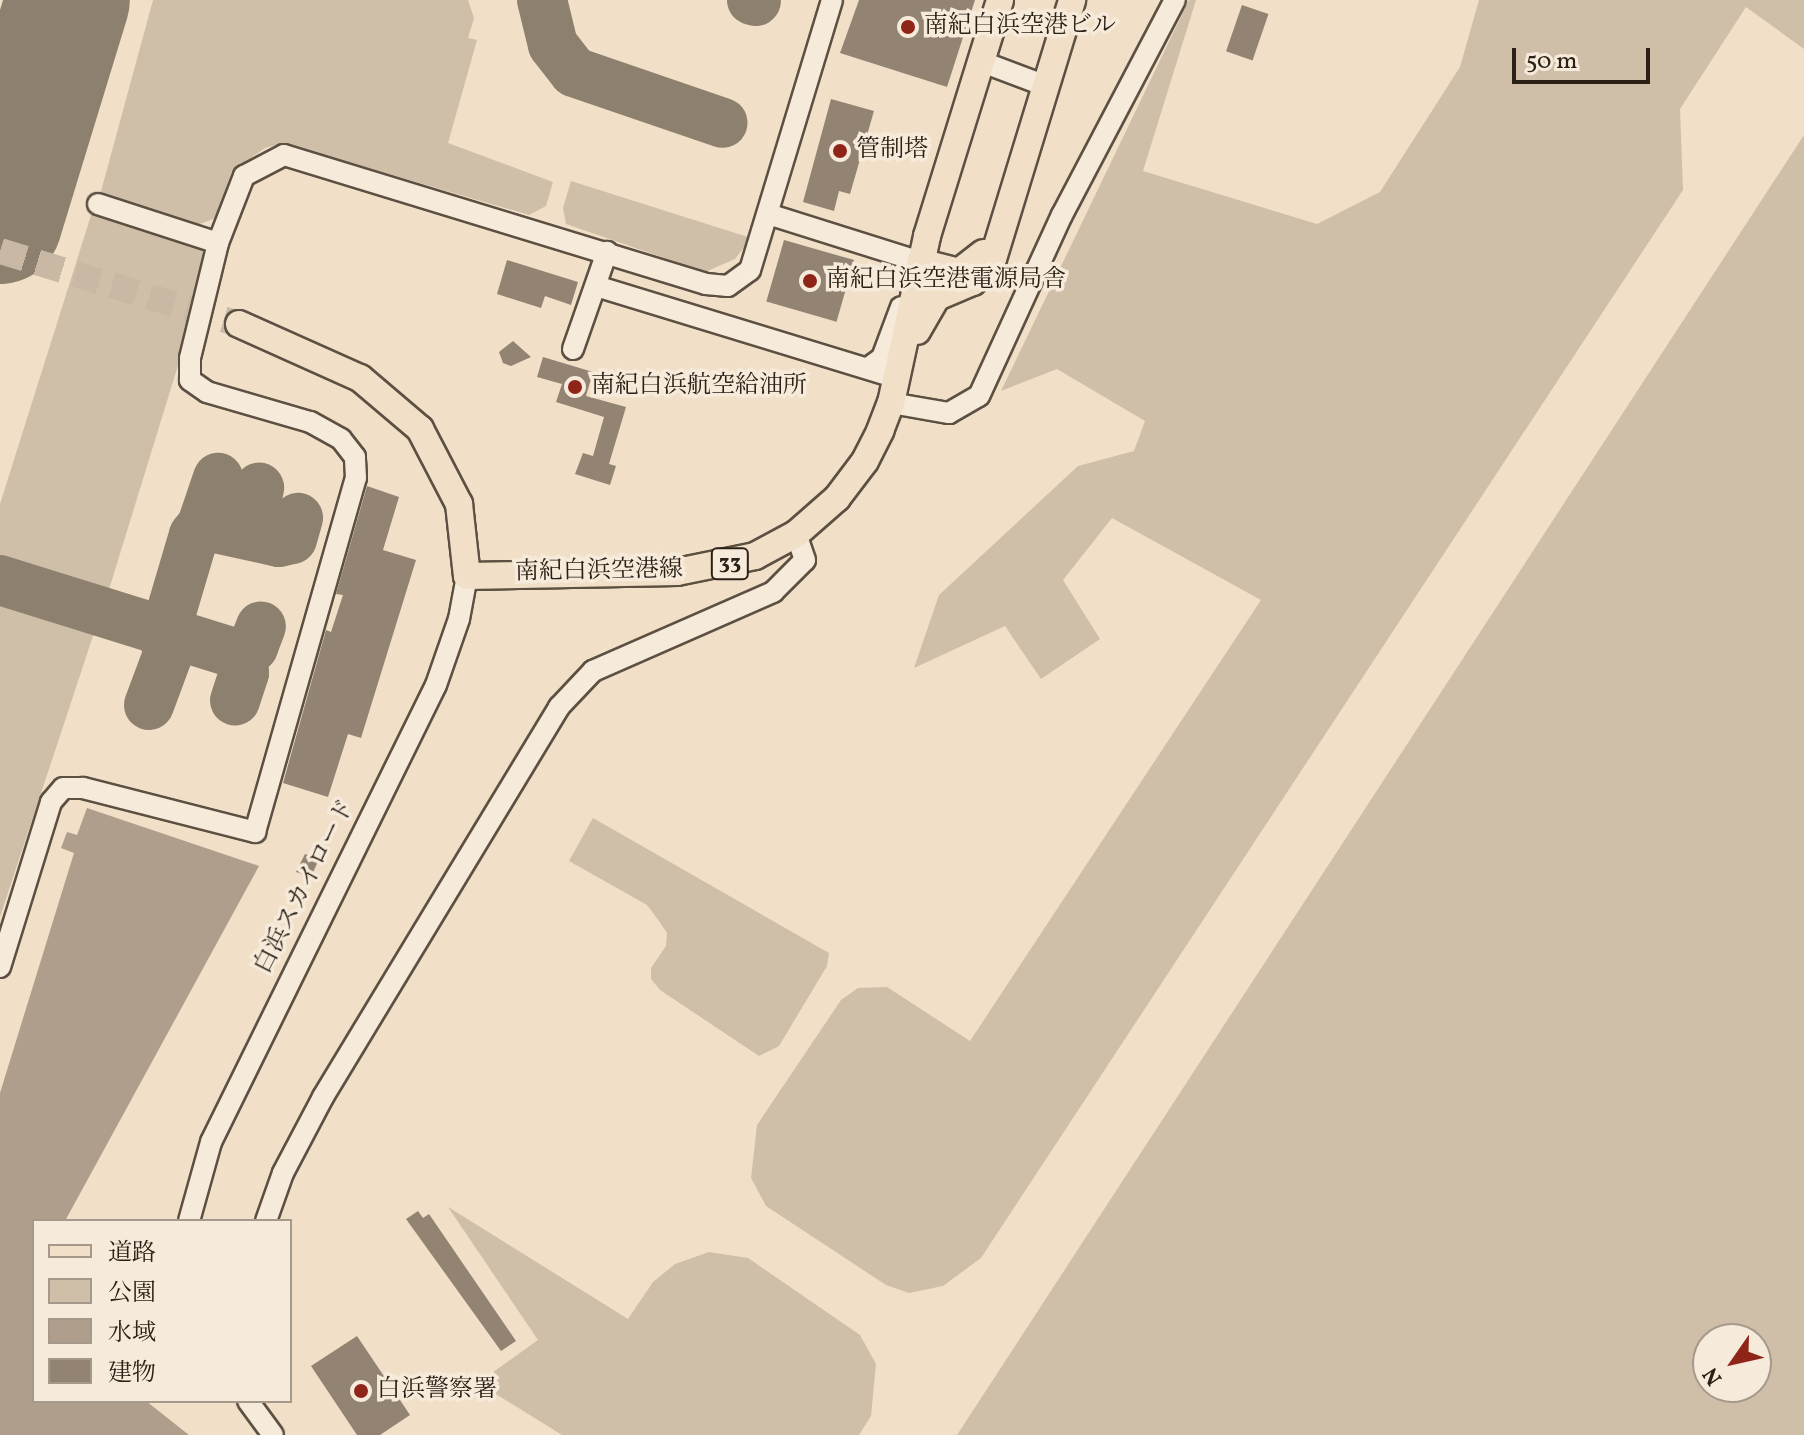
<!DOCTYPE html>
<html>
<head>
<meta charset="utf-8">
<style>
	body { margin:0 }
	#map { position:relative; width:1804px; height:1435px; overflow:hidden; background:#f1dfc7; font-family:Vollkorn,"Noto Serif JP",serif }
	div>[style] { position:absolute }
	.green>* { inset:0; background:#cfbfa9 }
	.water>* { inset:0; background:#ae9e8b }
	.taxiway>* { height:50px; margin:-25px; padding:0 25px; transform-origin:25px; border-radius:25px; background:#8e806e }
	.runway>* { height:124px; margin:-62px; padding:0 62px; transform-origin:62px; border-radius:62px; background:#8e806e }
	.building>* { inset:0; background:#928372; transform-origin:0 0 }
	.major-tunnel>* { height:26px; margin-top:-13px; transform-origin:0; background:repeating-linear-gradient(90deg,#c9b9a4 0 26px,transparent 0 39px) }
	.roads { filter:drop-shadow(2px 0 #5c5042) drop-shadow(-2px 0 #5c5042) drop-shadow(0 2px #5c5042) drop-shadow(0 -2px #5c5042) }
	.minor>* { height:20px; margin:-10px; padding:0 10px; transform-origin:10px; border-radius:10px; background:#f6eadb }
	.major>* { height:26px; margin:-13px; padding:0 13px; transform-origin:13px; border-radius:13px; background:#f1dfc7 }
	.dots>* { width:22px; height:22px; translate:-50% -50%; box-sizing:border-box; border:4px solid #f6eadb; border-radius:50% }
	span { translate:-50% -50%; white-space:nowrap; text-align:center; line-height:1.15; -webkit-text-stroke:7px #f6eadb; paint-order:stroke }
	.shield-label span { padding:2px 6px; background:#f6eadb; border:2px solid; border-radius:6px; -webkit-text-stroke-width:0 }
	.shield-label { font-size:22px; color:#2b2016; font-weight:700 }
	.poi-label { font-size:24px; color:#2b2016 }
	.left { translate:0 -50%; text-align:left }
	.street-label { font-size:24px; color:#2b2016 }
	.legend { position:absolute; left:32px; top:1219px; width:260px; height:184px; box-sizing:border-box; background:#f6eadb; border:2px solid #a5998c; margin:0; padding:10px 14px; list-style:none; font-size:24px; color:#2b2016 }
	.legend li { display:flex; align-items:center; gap:16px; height:40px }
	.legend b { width:40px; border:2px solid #a5998c }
	.north { position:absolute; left:1692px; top:1323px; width:80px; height:80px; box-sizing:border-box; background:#f6eadb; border:2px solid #a5998c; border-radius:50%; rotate:236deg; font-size:22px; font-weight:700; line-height:32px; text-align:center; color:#2b2016 }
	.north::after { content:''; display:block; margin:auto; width:28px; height:36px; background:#8f2418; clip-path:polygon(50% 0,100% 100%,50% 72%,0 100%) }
	.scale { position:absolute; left:1512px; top:48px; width:138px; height:36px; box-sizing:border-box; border:4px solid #2b2016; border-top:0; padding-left:10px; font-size:24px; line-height:28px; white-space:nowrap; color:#2b2016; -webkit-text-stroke:6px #f6eadb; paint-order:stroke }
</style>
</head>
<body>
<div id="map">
	<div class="green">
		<div style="clip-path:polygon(153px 0,468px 0,474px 18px,468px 38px,477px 40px,448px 143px,553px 182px,546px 206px,529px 215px,283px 143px,265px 148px,232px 171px,215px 218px,203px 223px,188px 227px,100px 195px)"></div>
		<div style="clip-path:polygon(1189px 0,1196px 0,1143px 171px,1317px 224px,1380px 192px,1460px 67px,1479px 0,1804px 0,1804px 49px,1746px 7px,1680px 109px,1683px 190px,981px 1258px,943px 1286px,909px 1293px,886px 1285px,766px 1206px,751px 1178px,757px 1125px,841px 1000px,858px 988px,887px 987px,970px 1041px,1261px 600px,1112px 518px,1063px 580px,1100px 639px,1041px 679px,1005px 626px,914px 668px,939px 595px,1078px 466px,1134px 451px,1145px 421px,1057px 369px,1001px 391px)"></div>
		<div style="clip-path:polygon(evenodd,1804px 135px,1804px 1435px,957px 1435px,1804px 135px,1708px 1339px,1756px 1339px,1756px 1387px,1708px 1387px,1708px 1339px)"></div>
		<div style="clip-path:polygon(571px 181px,751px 238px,735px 259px,705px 272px,566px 224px,563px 208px)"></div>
		<div style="clip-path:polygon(93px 209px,195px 244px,205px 254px,208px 268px,107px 596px,0 558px,0 504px)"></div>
		<div style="clip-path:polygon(0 603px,94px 633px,0 917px)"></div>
		<div style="clip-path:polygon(593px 818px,829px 953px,827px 966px,779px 1046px,759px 1056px,660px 990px,651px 979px,651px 968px,666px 946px,667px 933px,659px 921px,647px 905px,569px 861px)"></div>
		<div style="clip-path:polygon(448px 1207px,628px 1319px,653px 1282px,675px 1264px,709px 1252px,748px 1258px,860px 1335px,876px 1364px,871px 1416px,859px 1435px,562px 1435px,478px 1383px,538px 1340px)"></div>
	</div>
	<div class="water">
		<div style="clip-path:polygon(87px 808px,259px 866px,65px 1221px,34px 1221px,34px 1401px,146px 1401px,189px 1435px,0 1435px,0 1093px,74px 853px,61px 848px,67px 832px,77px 835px)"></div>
	</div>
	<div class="taxiway">
		<div style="left:542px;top:0;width:46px;rotate:76.3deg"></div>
		<div style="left:553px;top:45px;width:34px;rotate:52deg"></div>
		<div style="left:574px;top:72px;width:157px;rotate:18.9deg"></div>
		<div style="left:752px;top:0;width:4px;rotate:14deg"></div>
		<div style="left:202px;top:525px;width:50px;rotate:-71.2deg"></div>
		<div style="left:232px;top:529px;width:28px;rotate:-38deg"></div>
		<div style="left:254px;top:512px;width:25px;rotate:-78deg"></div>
		<div style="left:0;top:580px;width:245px;rotate:17.3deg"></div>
		<div style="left:234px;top:653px;width:11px;rotate:5deg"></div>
		<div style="left:245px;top:654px;width:11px;rotate:-41deg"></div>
		<div style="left:253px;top:647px;width:22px;rotate:-69deg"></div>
		<div style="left:153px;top:627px;width:12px;rotate:-9deg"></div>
		<div style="left:165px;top:625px;width:10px;rotate:-61deg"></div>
		<div style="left:170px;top:616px;width:84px;rotate:-73.5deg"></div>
		<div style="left:194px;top:535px;width:13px;rotate:-51deg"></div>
		<div style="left:202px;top:525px;width:79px;rotate:12.4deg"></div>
		<div style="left:279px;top:542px;width:13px;rotate:-13deg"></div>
		<div style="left:292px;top:539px;width:22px;rotate:-74deg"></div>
		<div style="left:234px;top:653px;width:13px;rotate:45deg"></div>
		<div style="left:243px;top:662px;width:11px;rotate:85deg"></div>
		<div style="left:244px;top:673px;width:29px;rotate:108deg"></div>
		<div style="left:149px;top:705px;width:54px;rotate:-69.6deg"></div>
		<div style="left:168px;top:654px;width:16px;rotate:-101deg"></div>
		<div style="left:165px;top:638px;width:16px;rotate:-137deg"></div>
	</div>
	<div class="runway">
		<div style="left:0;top:222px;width:232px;rotate:-73deg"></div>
	</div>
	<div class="building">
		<div style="clip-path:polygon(859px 0,975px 0,947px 87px,840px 53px)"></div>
		<div style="left:1242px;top:5px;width:28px;height:49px;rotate:19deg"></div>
		<div style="clip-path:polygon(831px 99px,874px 111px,850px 194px,839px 191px,834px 211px,803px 202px)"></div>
		<div style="left:784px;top:240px;width:73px;height:64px;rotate:16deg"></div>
		<div style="clip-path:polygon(507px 260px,578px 282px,571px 305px,545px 296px,541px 308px,497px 294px)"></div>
		<div style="clip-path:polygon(513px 341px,531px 357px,511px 366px,503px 363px,499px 352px)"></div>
		<div style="clip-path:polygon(543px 357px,593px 372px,586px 396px,626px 407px,609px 464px,616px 466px,610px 485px,575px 474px,583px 453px,593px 456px,604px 417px,556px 402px,562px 384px,537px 377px)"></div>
		<div style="clip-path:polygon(367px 486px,399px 497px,383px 550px,416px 560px,361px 738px,348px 734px,328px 797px,283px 783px,326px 630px,331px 632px,343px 595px,336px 594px)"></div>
		<div style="clip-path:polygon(305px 854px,319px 859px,311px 877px,296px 872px)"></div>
		<div style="clip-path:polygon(418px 1211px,423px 1218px,429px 1214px,516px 1341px,501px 1351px,406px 1219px)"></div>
		<div style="clip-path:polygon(357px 1336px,410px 1415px,380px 1435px,357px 1435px,311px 1366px)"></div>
	</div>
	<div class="major-tunnel">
		<div style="left:0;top:251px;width:250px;rotate:17deg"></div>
	</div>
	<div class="roads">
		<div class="minor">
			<div style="left:982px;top:62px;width:68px;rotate:20.6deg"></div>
			<div style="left:98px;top:204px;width:126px;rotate:18deg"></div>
			<div style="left:768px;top:214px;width:159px;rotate:17.5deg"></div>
			<div style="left:920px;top:262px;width:13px;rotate:119deg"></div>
			<div style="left:596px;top:286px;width:314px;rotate:17deg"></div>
			<div style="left:573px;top:349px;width:103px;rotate:-70.7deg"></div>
			<div style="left:868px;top:368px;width:17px;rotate:-36deg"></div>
			<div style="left:882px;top:358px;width:54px;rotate:-69.6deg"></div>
			<div style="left:891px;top:403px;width:59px;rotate:9.8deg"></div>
			<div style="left:949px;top:413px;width:34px;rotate:-30deg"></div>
			<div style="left:979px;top:396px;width:199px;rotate:-65.4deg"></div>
			<div style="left:1062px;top:215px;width:243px;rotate:-62.3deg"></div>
			<div style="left:0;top:967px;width:173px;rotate:-72.8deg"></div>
			<div style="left:51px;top:802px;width:18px;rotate:-49deg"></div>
			<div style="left:63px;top:788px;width:20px"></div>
			<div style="left:83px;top:788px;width:178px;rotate:14.3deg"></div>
			<div style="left:255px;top:832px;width:368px;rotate:-74.1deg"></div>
			<div style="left:356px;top:478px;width:21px;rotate:-93deg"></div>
			<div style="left:355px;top:457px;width:23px;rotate:-128deg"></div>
			<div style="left:341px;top:439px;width:35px;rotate:-151deg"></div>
			<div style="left:310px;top:422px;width:107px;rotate:-163.8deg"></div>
			<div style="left:207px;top:392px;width:21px;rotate:-145deg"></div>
			<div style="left:190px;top:380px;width:22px;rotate:-90deg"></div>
			<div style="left:190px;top:358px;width:118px;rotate:-76.3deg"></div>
			<div style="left:218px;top:243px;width:72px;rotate:-68.8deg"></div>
			<div style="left:244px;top:176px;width:45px;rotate:-27.7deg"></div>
			<div style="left:284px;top:155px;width:441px;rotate:17deg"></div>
			<div style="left:706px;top:284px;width:22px;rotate:5deg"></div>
			<div style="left:728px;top:286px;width:27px;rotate:-36deg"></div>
			<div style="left:750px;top:270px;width:282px;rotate:-73.1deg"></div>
			<div style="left:189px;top:1221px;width:82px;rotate:-74.4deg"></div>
			<div style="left:211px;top:1142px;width:509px;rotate:-63.79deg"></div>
			<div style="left:436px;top:685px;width:70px;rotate:-70.8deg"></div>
			<div style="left:459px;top:619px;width:44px;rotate:-79.5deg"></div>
			<div style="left:266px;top:1221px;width:51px;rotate:-70.5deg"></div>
			<div style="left:283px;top:1173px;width:86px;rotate:-62.2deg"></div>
			<div style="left:323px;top:1097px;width:456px;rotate:-58.8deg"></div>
			<div style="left:559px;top:707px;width:50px;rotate:-46.6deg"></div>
			<div style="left:593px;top:671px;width:197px;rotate:-23.7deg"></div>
			<div style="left:773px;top:592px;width:45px;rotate:-45deg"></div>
			<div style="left:805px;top:560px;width:28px;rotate:-109deg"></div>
			<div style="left:248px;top:1401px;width:42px;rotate:53.7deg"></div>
		</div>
		<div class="major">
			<div style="left:920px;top:262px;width:40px;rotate:14.4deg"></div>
			<div style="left:959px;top:272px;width:31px;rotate:-38deg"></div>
			<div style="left:239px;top:324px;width:133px;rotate:24.1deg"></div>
			<div style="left:360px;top:378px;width:79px;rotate:40.4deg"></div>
			<div style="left:420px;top:429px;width:85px;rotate:62.5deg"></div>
			<div style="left:459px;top:504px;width:72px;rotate:83.7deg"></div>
			<div style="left:467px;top:576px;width:210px;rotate:-1.1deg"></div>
			<div style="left:677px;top:572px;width:80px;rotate:-11.6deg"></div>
			<div style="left:755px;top:556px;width:47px;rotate:-28.2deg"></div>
			<div style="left:796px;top:534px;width:55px;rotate:-41.3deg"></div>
			<div style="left:837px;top:498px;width:46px;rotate:-52.9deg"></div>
			<div style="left:865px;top:461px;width:34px;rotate:-63deg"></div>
			<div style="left:880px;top:431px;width:30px;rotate:-69deg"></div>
			<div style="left:891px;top:403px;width:171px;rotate:-77.8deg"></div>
			<div style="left:927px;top:236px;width:247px;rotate:-72.8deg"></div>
			<div style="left:917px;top:331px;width:39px;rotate:-60deg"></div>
			<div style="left:937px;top:297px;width:39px;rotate:-23deg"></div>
			<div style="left:973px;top:282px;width:30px;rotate:-49deg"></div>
			<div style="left:993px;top:259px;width:271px;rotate:-73deg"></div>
		</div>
	</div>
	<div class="dots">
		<div style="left:908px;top:27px;background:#8f2418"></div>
		<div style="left:840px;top:151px;background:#8f2418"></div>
		<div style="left:810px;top:281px;background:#8f2418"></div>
		<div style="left:575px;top:387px;background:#8f2418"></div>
		<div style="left:361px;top:1391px;background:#8f2418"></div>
	</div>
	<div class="shield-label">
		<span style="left:730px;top:564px">33</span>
	</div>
	<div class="poi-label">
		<span class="left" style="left:924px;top:27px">南紀白浜空港ビル</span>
		<span class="left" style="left:856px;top:151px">管制塔</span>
		<span class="left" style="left:826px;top:281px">南紀白浜空港電源局舎</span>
		<span class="left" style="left:591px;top:387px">南紀白浜航空給油所</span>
		<span class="left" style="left:377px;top:1391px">白浜警察署</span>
	</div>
	<div class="street-label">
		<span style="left:599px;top:572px;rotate:-1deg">南紀白浜空港線</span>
		<span style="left:306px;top:887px;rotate:-63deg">白浜スカイロード</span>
	</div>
	<ul class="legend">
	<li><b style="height:10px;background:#f1dfc7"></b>道路</li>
	<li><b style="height:22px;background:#cfbfa9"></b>公園</li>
	<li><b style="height:22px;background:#ae9e8b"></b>水域</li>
	<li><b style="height:22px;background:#928372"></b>建物</li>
	</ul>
	<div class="north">N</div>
	<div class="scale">50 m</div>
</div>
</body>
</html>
